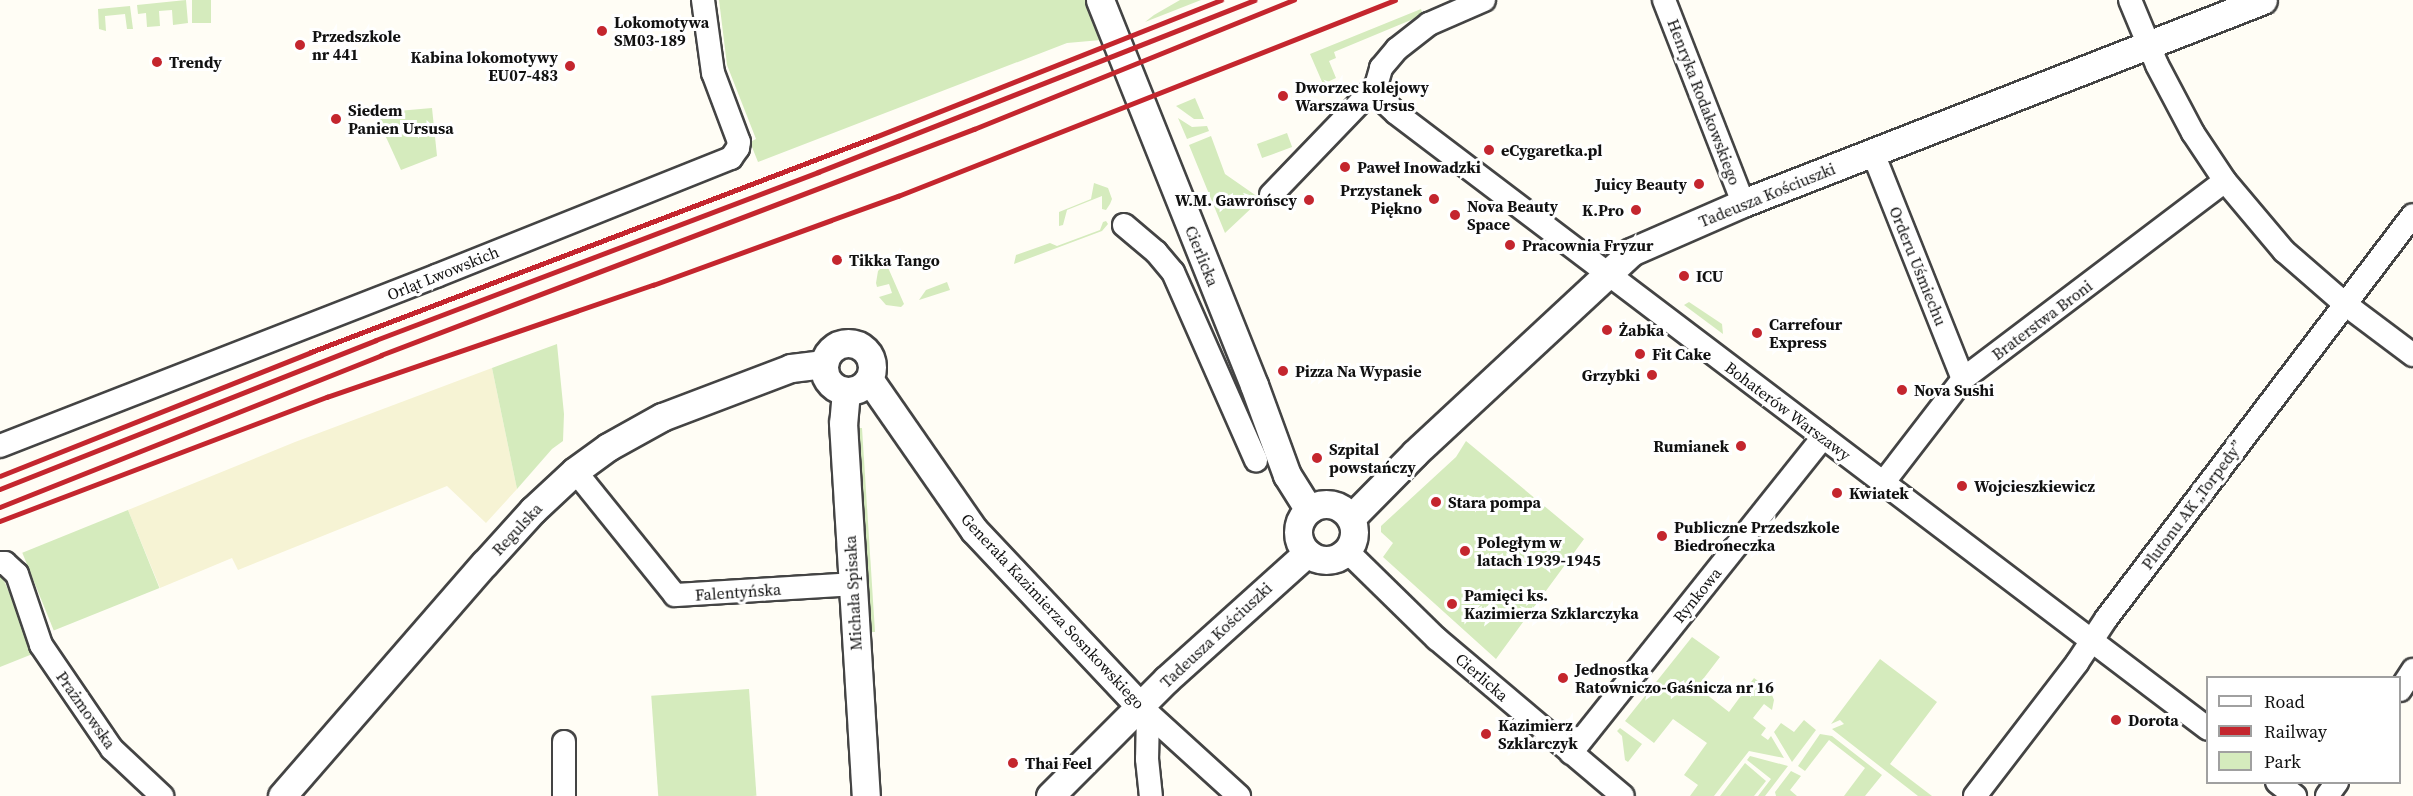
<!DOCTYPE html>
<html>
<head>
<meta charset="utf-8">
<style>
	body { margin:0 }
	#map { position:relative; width:2413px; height:796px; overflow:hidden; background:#fffdf5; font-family:"Source Serif 4",serif }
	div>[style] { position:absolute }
	.farmland>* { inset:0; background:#f6f3d4 }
	.green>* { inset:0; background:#d5ebbd; transform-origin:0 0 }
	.roads { filter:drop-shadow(2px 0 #444) drop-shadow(-2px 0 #444) drop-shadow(0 2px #444) drop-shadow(0 -2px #444) }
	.minor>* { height:22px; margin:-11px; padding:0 11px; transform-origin:11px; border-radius:11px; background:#fff }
	.tertiary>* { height:27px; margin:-13.5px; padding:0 13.5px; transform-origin:13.5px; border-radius:13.5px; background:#fff }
	.tertiary>.ring { margin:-13.5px; padding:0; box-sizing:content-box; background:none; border:27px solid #fff; border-radius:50% }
	.rail>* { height:4.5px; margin:-2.25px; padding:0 2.25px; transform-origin:2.25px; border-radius:2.25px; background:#c4262e }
	.dots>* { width:16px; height:16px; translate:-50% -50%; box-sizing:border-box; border:3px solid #fff; border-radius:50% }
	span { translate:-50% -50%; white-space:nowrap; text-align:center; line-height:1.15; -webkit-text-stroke:6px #fff; paint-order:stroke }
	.poi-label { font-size:16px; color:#111; font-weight:700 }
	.left { translate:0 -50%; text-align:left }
	.right { translate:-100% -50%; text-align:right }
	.street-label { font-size:16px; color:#111 }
	.legend { position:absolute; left:2206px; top:676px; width:195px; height:108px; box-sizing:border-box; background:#fff; border:2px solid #a0a0a0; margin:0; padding:8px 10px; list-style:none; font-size:18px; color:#111 }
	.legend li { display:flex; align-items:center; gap:12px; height:30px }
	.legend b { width:30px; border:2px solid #a0a0a0 }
</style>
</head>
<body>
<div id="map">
	<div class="farmland">
		<div style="clip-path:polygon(492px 368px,517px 489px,486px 523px,447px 486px,238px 570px,232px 558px,160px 588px,128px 510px,295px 442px)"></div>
	</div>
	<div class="green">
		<div style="clip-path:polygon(186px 0,188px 23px,173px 25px,172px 10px,159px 11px,160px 26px,147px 27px,146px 13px,138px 14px,137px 5px)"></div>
		<div style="left:192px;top:0;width:19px;height:23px"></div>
		<div style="clip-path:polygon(719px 0,1086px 0,1101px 40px,1067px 43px,758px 162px,750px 142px,756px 139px,727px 65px)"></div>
		<div style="clip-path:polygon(1180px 0,1201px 0,1145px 22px,1154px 15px)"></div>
		<div style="clip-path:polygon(130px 6px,133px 29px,127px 29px,125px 14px,105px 16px,106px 31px,99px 29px,98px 9px)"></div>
		<div style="clip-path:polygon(1421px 9px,1423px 15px,1334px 52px,1336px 58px,1329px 61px,1336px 78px,1323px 84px,1310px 54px)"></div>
		<div style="clip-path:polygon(1195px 98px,1204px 119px,1194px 119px,1176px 106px)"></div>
		<div style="clip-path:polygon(432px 108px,437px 156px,401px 170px,375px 113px)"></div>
		<div style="clip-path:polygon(1178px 118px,1192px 127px,1207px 126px,1209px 131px,1187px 139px)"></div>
		<div style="left:1287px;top:133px;width:15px;height:32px;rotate:70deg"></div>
		<div style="clip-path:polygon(1211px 136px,1225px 174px,1258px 197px,1259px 201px,1225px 233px,1189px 145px)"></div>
		<div style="clip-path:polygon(1094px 183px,1108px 188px,1112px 199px,1110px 204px,1106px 210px,1102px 209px,1102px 196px,1067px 210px,1063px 225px,1059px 226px,1059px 212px,1091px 199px)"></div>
		<div style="clip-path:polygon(1103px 222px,1106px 221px,1108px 224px,1102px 231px,1014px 264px,1016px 255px,1050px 243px,1057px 246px,1100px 230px)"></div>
		<div style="clip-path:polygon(886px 263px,904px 304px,901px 307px,886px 305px,879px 297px,892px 293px,889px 284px,877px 287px,876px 283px,878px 271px)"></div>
		<div style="clip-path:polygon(947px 282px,950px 290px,919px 300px,926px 290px)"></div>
		<div style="clip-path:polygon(1689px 302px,1722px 324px,1723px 334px,1684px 305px)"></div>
		<div style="clip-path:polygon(557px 344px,564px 414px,563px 441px,552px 449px,517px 489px,492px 368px)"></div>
		<div style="clip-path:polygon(853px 428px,862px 428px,875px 632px,869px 632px)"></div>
		<div style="clip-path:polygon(1466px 441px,1584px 539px,1496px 659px,1383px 557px,1393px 543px,1381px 532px,1381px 526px,1456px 457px)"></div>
		<div style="left:128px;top:510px;width:84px;height:114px;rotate:68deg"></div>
		<div style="clip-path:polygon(0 571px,35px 653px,0 667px)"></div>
		<div style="clip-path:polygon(1692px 637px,1720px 657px,1697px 687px,1729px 712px,1754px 678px,1770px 690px,1774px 700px,1772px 710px,1764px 704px,1753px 718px,1766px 728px,1761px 735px,1768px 740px,1771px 736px,1784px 758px,1749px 751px,1714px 796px,1690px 796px,1698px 785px,1684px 775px,1707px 743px,1673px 719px,1654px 743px,1625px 721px)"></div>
		<div style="clip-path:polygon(1880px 659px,1937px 702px,1890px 764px,1932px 796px,1918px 796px,1832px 729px,1844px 724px,1840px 720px,1831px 724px)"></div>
		<div style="left:749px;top:689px;width:107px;height:98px;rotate:86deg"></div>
		<div style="clip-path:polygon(1804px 720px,1816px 730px,1792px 762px,1774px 732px,1781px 723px,1794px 732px)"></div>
		<div style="clip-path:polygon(1620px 728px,1642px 744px,1628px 762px,1625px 760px,1622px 736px,1617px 731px)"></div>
		<div style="clip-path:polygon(1820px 734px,1832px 736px,1882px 775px,1865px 796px,1844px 796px,1865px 768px,1829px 740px,1805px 771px,1798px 766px)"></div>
		<div style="clip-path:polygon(1750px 756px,1788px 766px,1765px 796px,1758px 796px,1771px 779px,1747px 760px)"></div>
		<div style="clip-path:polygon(1745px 763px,1766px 781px,1754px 796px,1720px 796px)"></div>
		<div style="clip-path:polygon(1791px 771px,1801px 776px,1790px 790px,1797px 796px,1776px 796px,1775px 792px)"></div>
	</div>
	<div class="roads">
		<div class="minor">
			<div style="left:1664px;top:0;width:218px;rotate:68.7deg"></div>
			<div style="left:2130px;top:0;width:70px;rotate:67.4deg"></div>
			<div style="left:2157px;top:65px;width:77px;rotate:62.1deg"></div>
			<div style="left:2193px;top:133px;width:58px;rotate:56.3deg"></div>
			<div style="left:2225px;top:181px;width:92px;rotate:49.9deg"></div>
			<div style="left:2284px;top:251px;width:81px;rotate:41deg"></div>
			<div style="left:2345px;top:304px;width:85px;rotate:36.9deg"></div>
			<div style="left:1376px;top:86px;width:14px;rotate:69deg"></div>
			<div style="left:1381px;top:99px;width:21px;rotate:43deg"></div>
			<div style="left:1396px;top:113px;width:1019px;rotate:37.18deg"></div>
			<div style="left:1873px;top:153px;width:243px;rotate:68.3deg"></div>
			<div style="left:1271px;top:195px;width:151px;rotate:-46.1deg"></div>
			<div style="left:1376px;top:86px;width:19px;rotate:-74deg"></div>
			<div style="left:1381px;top:68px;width:25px;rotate:-50deg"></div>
			<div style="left:1397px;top:49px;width:41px;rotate:-38deg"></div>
			<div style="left:1429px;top:24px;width:60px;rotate:-23.6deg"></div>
			<div style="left:1124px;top:225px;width:42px;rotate:40.2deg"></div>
			<div style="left:1156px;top:252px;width:26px;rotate:50deg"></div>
			<div style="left:1173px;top:272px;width:206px;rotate:66.2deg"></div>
			<div style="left:0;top:446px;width:468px;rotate:-21.3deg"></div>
			<div style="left:436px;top:276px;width:318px;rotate:-21.8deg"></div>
			<div style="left:731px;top:158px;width:12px;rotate:-55deg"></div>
			<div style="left:738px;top:148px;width:6px;rotate:-81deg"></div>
			<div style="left:739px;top:142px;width:74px;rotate:-110.6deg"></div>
			<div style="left:713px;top:73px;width:74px;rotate:-97.8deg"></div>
			<div style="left:575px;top:471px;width:159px;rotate:51.1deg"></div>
			<div style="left:675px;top:595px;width:178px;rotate:-3.5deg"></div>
			<div style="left:1883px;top:483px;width:131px;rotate:-52.4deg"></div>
			<div style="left:1963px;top:379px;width:328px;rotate:-37.1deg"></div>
			<div style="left:1347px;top:551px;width:126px;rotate:44.4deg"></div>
			<div style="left:1437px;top:639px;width:243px;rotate:40.2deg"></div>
			<div style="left:0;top:563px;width:5px"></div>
			<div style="left:5px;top:563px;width:16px;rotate:43deg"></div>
			<div style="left:17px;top:574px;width:75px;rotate:71.3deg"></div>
			<div style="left:41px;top:645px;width:126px;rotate:55.7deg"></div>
			<div style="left:112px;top:749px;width:69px;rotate:43.2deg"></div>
			<div style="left:2400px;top:690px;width:24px;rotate:-57deg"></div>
			<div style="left:1140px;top:706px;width:134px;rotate:42.3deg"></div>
			<div style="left:1148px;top:713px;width:46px;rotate:91.2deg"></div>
			<div style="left:1147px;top:759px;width:37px;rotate:84deg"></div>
			<div style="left:564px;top:742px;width:54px;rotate:90deg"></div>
			<div style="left:1571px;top:753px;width:404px;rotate:-51.4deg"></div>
			<div style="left:2277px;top:782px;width:23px;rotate:38deg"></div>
			<div style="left:1975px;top:796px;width:168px;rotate:-52.5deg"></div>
			<div style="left:2077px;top:663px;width:53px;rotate:-56.6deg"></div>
			<div style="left:2106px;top:619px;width:507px;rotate:-52.77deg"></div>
			<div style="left:2327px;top:796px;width:17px;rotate:-54deg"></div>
		</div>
		<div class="tertiary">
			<div style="left:1100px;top:0;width:415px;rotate:68.2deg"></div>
			<div style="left:1254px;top:385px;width:96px;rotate:69.9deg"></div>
			<div style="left:1287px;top:475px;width:41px;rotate:57.8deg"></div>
			<div class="ring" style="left:824px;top:343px;width:21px;height:21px"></div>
			<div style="left:869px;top:379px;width:184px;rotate:55.2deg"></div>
			<div style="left:974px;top:530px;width:242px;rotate:46.7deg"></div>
			<div style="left:846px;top:391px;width:32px;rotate:95deg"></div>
			<div style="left:843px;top:423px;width:374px;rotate:86.5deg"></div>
			<div class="ring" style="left:1298px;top:504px;width:29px;height:29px"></div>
			<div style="left:1351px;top:518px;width:91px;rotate:-45.4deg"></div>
			<div style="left:1415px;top:453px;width:295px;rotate:-42.9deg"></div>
			<div style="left:1631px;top:252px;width:122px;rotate:-23.6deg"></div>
			<div style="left:1743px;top:203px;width:558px;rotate:-21.32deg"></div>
			<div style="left:282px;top:796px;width:308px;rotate:-49deg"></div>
			<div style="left:484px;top:564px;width:73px;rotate:-47.8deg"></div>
			<div style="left:533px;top:510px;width:57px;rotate:-42.9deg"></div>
			<div style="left:575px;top:471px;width:41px;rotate:-36deg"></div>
			<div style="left:608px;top:447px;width:62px;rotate:-29.1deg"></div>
			<div style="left:662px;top:417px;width:138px;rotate:-20.8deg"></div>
			<div style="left:791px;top:368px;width:33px;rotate:-7deg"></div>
			<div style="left:1050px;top:796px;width:165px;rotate:-45deg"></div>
			<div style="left:1167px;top:679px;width:188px;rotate:-42deg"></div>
		</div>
	</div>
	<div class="rail">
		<div style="left:0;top:476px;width:335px;rotate:-21.7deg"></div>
		<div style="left:311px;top:352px;width:604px;rotate:-20.87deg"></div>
		<div style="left:875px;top:137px;width:372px;rotate:-21.6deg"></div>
		<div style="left:0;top:489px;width:404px;rotate:-21.6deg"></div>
		<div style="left:376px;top:340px;width:473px;rotate:-20.8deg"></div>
		<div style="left:818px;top:172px;width:469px;rotate:-21.5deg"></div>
		<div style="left:0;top:507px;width:410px;rotate:-21.7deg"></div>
		<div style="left:381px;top:355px;width:635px;rotate:-20.86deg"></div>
		<div style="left:974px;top:129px;width:345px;rotate:-22deg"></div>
		<div style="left:0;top:521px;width:350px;rotate:-20.8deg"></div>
		<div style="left:327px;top:397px;width:345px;rotate:-19deg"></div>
		<div style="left:653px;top:285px;width:261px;rotate:-20deg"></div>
		<div style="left:898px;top:196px;width:534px;rotate:-21.52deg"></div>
	</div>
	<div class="dots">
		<div style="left:602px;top:31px;background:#c4262e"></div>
		<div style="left:300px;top:45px;background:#c4262e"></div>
		<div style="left:157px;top:62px;background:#c4262e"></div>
		<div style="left:570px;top:66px;background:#c4262e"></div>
		<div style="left:1283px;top:96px;background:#c4262e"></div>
		<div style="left:336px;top:119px;background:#c4262e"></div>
		<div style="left:1489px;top:150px;background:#c4262e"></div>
		<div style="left:1345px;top:167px;background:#c4262e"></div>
		<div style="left:1699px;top:184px;background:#c4262e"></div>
		<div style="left:1434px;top:199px;background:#c4262e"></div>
		<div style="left:1309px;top:200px;background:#c4262e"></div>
		<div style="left:1636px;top:210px;background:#c4262e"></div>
		<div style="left:1455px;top:215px;background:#c4262e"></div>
		<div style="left:1510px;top:245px;background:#c4262e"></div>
		<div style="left:837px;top:260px;background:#c4262e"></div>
		<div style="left:1684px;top:276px;background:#c4262e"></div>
		<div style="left:1607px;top:330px;background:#c4262e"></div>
		<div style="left:1757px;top:333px;background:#c4262e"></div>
		<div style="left:1640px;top:354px;background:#c4262e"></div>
		<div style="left:1283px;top:371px;background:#c4262e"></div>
		<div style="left:1652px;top:375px;background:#c4262e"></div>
		<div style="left:1902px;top:390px;background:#c4262e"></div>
		<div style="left:1741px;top:446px;background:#c4262e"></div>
		<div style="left:1317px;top:458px;background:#c4262e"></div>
		<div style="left:1962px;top:486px;background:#c4262e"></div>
		<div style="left:1837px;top:493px;background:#c4262e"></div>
		<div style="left:1436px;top:502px;background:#c4262e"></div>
		<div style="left:1662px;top:536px;background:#c4262e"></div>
		<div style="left:1465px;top:551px;background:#c4262e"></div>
		<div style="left:1452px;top:604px;background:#c4262e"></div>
		<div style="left:1563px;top:678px;background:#c4262e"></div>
		<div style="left:2116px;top:720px;background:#c4262e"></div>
		<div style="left:1486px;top:734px;background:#c4262e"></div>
		<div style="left:1013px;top:763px;background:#c4262e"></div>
	</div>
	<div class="poi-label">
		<span class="left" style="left:614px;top:31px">Lokomotywa<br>SM03-189</span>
		<span class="left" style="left:312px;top:45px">Przedszkole<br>nr 441</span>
		<span class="right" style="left:558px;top:66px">Kabina lokomotywy<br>EU07-483</span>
		<span class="left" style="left:169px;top:62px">Trendy</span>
		<span class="left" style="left:1295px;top:96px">Dworzec kolejowy<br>Warszawa Ursus</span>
		<span class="left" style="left:348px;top:119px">Siedem<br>Panien Ursusa</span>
		<span class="left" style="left:1501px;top:150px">eCygaretka.pl</span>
		<span class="left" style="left:1357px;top:167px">Paweł Inowadzki</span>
		<span class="right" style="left:1687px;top:184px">Juicy Beauty</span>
		<span class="right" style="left:1422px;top:199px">Przystanek<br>Piękno</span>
		<span class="right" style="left:1297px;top:200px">W.M. Gawrońscy</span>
		<span class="left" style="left:1467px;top:215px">Nova Beauty<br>Space</span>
		<span class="right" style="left:1624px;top:210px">K.Pro</span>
		<span class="left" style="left:1522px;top:245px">Pracownia Fryzur</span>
		<span class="left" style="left:849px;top:260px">Tikka Tango</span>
		<span class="left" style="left:1696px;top:276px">ICU</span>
		<span class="left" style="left:1769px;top:333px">Carrefour<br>Express</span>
		<span class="left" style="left:1619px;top:330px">Żabka</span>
		<span class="left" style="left:1652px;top:354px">Fit Cake</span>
		<span class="left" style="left:1295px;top:371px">Pizza Na Wypasie</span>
		<span class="right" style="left:1640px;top:375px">Grzybki</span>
		<span class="left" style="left:1914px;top:390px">Nova Sushi</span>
		<span class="right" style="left:1729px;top:446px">Rumianek</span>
		<span class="left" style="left:1329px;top:458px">Szpital<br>powstańczy</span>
		<span class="left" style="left:1974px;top:486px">Wojcieszkiewicz</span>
		<span class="left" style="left:1849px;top:493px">Kwiatek</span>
		<span class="left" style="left:1448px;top:502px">Stara pompa</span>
		<span class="left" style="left:1674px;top:536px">Publiczne Przedszkole<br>Biedroneczka</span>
		<span class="left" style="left:1477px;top:551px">Poległym w<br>latach 1939-1945</span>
		<span class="left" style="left:1464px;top:604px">Pamięci ks.<br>Kazimierza Szklarczyka</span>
		<span class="left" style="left:1575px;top:678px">Jednostka<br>Ratowniczo-Gaśnicza nr 16</span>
		<span class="left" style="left:2128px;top:720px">Dorota</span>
		<span class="left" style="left:1498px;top:734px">Kazimierz<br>Szklarczyk</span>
		<span class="left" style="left:1025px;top:763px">Thai Feel</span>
	</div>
	<div class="street-label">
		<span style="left:1704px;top:102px;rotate:69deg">Henryka Rodakowskiego</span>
		<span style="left:1767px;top:195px;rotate:-22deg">Tadeusza Kościuszki</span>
		<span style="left:1202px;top:256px;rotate:68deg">Cierlicka</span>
		<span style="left:1918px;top:266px;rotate:68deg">Orderu Uśmiechu</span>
		<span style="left:443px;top:273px;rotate:-22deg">Orląt Lwowskich</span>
		<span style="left:2042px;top:320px;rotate:-37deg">Braterstwa Broni</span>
		<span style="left:1788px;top:411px;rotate:37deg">Bohaterów Warszawy</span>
		<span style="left:2192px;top:505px;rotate:-53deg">Plutonu AK „Torpedy”</span>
		<span style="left:517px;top:529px;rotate:-47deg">Regulska</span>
		<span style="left:738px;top:592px;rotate:-4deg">Falentyńska</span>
		<span style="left:853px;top:593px;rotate:-93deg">Michała Spisaka</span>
		<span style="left:1697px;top:595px;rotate:-51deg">Rynkowa</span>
		<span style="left:1053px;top:611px;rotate:47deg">Generała Kazimierza Sosnkowskiego</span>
		<span style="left:1216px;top:635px;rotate:-43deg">Tadeusza Kościuszki</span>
		<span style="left:1482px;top:677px;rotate:41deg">Cierlicka</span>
		<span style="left:86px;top:710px;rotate:55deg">Prażmowska</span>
	</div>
	<ul class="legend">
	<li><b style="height:8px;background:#fff"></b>Road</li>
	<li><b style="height:8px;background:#c4262e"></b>Railway</li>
	<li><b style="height:16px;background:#d5ebbd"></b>Park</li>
	</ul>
</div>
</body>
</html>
